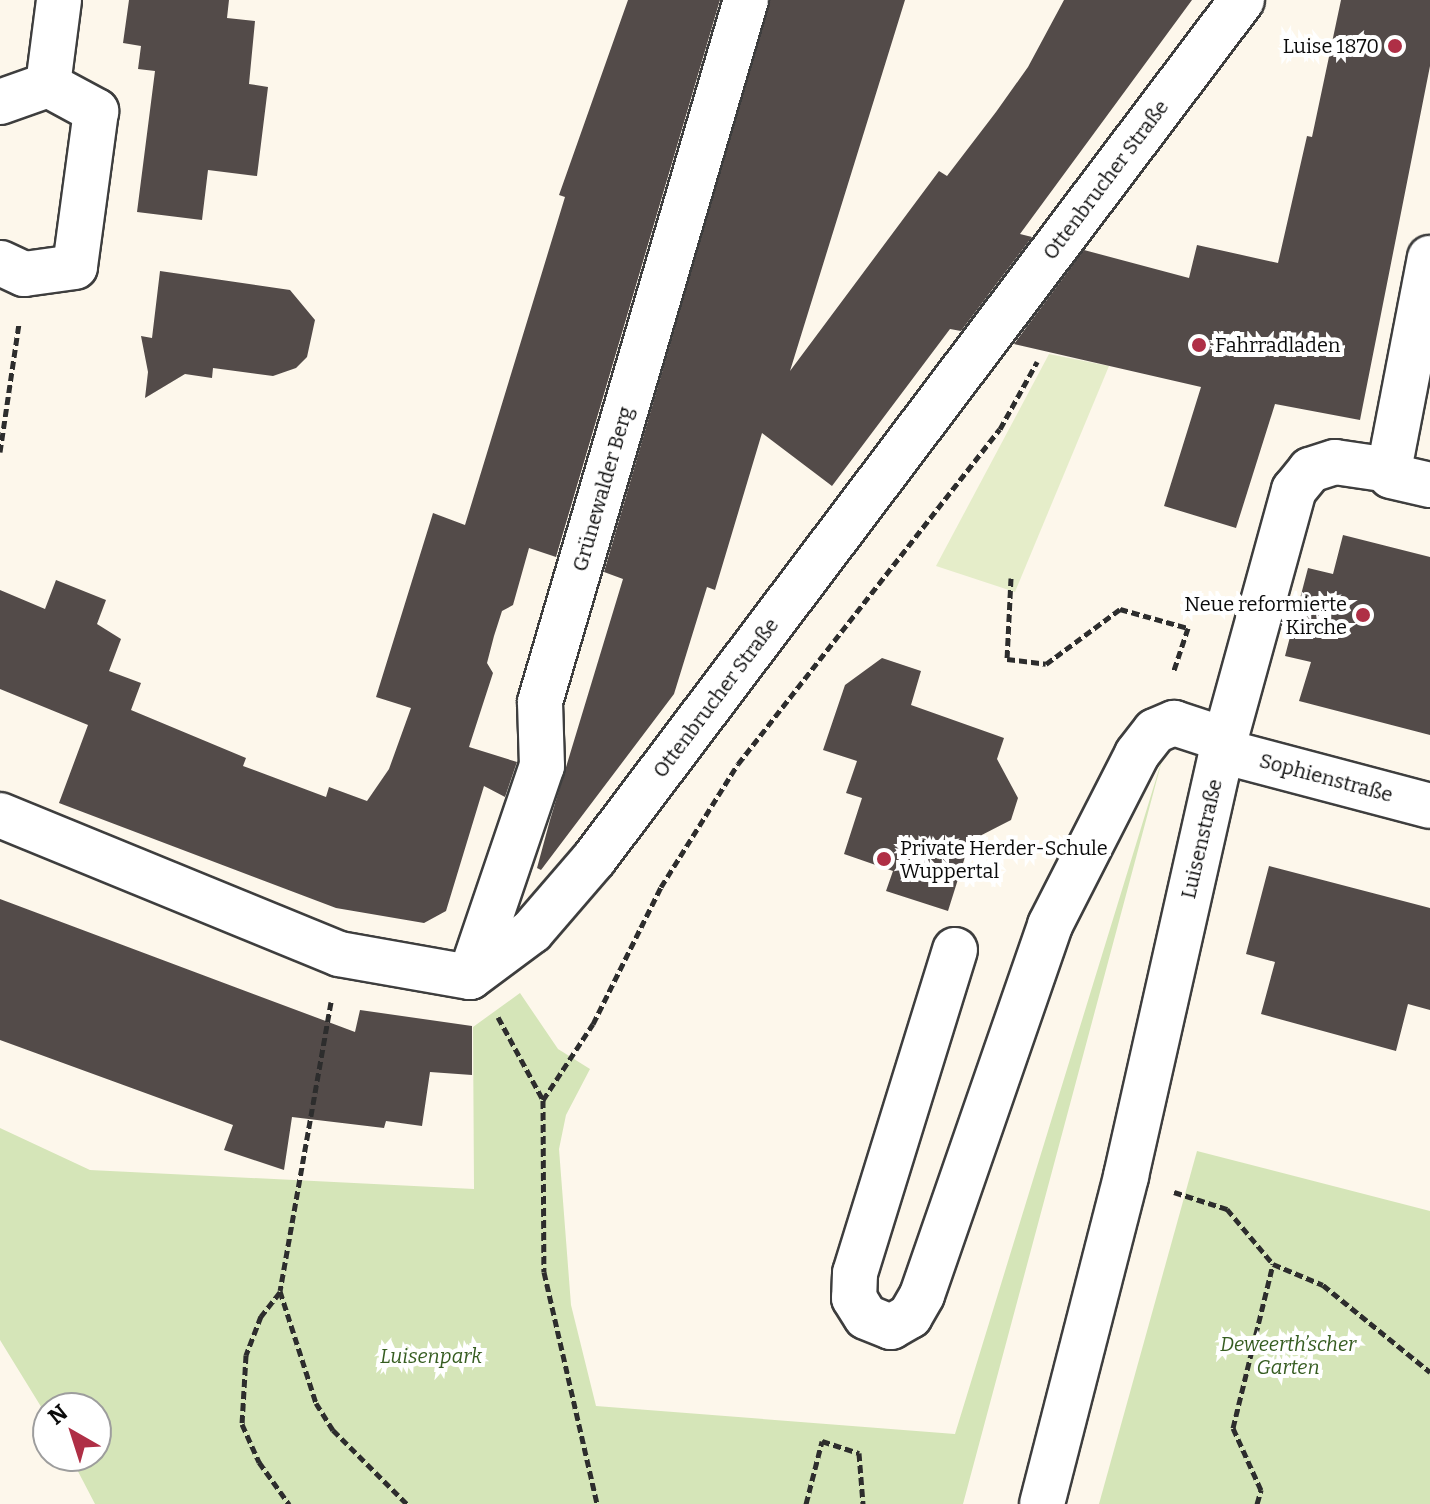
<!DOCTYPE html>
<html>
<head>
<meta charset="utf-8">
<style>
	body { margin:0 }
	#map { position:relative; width:1430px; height:1504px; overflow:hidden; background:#fdf7eb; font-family:Bitter,serif }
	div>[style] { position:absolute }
	.green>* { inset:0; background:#d5e5b8 }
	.pitch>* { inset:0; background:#e5edc9 }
	.building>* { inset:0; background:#534b49 }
	.path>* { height:5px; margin-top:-2.5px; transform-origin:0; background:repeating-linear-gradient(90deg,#2d2d2d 0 8px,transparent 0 12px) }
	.roads { filter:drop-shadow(2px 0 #3e3e3e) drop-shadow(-2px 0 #3e3e3e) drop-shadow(0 2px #3e3e3e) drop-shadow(0 -2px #3e3e3e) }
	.minor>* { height:44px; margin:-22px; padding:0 22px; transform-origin:22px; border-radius:22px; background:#fff }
	.dots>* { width:22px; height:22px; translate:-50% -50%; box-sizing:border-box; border:4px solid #fff; border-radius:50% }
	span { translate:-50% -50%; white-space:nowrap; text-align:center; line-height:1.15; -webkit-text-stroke:8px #fff; paint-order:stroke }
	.poi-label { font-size:20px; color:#0b0b0b }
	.right { translate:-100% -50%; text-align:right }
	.left { translate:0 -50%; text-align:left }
	.street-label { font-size:20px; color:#0b0b0b }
	.park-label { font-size:20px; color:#365d21; font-style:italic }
	.north { position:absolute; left:32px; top:1392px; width:80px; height:80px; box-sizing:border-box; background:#fff; border:2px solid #9d9d9d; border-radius:50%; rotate:321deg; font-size:22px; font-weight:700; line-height:32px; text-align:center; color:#0b0b0b }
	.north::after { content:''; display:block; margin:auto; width:28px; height:36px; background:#af2f46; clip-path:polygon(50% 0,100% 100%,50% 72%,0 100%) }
</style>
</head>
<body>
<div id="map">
	<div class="green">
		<div style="clip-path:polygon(1164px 753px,963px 1504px,95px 1504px,70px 1456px,96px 1456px,96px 1408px,48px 1408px,48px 1418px,0 1340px,0 1128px,90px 1170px,474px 1189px,473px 1027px,520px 993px,558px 1049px,590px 1069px,566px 1115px,559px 1149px,571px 1305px,596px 1406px,955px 1434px)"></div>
		<div style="clip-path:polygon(1197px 1151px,1430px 1211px,1430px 1504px,1099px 1504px)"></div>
	</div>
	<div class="pitch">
		<div style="clip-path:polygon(1049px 354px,1109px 366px,1015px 592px,936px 566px)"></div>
	</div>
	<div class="building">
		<div style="clip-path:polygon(129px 0,229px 0,227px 18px,255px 21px,249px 84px,268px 87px,257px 176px,208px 170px,202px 220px,137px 212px,155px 71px,138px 69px,141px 46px,123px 43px)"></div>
		<div style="clip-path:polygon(628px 0,720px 0,556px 557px,529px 548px,513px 605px,502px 611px,494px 636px,487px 663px,493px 673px,469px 747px,517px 762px,505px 797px,484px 786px,446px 911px,424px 923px,336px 908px,59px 803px,88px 725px,0 689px,0 590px,45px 609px,56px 580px,106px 600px,97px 624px,121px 639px,109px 671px,141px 683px,131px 710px,246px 758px,243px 766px,326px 797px,329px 787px,367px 801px,389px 769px,411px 708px,376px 697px,433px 513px,465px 525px,565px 197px,559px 195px)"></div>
		<div style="clip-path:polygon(770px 0,905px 0,790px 371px,939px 171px,947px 176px,996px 112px,1028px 67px,1064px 0,1192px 0,1020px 234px,1032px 237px,961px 331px,950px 329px,832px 486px,762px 433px,715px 590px,707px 587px,674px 694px,541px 870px,537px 868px,550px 820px,623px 579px,604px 572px)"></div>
		<div style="clip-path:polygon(1341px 0,1430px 0,1430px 66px,1381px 314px,1360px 420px,1275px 404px,1236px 528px,1164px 506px,1201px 387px,1014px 344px,1084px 250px,1189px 278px,1197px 245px,1278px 263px,1307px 136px,1312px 137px)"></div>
		<div style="clip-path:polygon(160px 271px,290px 290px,315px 320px,307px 357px,296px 368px,273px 376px,213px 368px,212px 378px,185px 374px,145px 398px,148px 372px,141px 336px,152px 338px)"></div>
		<div style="clip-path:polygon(1343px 535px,1430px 557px,1430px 735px,1299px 701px,1311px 662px,1285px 656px,1308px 568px,1333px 574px)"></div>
		<div style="clip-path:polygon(882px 658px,921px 671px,911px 705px,1004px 738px,997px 759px,1018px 798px,1011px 820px,970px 841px,948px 911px,886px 891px,893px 871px,844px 854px,862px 798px,846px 793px,857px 761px,823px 750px,845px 685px)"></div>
		<div style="clip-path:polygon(1269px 866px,1430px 908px,1430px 1010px,1408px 1004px,1396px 1051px,1261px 1014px,1275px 962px,1246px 954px)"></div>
		<div style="clip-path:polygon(0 899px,355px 1032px,360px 1010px,472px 1026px,472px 1075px,430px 1072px,422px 1126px,386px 1121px,384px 1128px,292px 1117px,284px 1170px,224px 1150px,233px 1125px,0 1040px)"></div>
	</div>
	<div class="path">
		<div style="left:0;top:452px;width:130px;rotate:-81.6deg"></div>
		<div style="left:1011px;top:578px;width:81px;rotate:92.8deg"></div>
		<div style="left:1007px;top:659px;width:39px;rotate:7deg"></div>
		<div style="left:1046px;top:664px;width:92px;rotate:-36.6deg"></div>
		<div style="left:1120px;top:609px;width:71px;rotate:15.6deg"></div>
		<div style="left:1188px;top:628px;width:47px;rotate:108.4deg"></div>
		<div style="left:331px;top:1002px;width:293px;rotate:100deg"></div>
		<div style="left:280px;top:1291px;width:118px;rotate:72.2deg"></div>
		<div style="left:316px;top:1403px;width:32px;rotate:58deg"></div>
		<div style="left:333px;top:1430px;width:105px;rotate:45deg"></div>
		<div style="left:498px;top:1017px;width:94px;rotate:61.5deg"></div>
		<div style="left:543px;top:1100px;width:172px;rotate:89.7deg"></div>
		<div style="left:544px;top:1272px;width:238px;rotate:77.1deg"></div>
		<div style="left:543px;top:1100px;width:91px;rotate:-56.7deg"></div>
		<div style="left:593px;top:1024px;width:153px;rotate:-63.6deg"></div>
		<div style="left:661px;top:887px;width:145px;rotate:-58deg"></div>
		<div style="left:738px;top:764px;width:425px;rotate:-52deg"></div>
		<div style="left:1000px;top:429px;width:77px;rotate:-61.1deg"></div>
		<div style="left:1174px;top:1192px;width:56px;rotate:17.8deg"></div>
		<div style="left:1227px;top:1209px;width:72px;rotate:50.1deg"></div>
		<div style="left:280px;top:1292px;width:31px;rotate:128deg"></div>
		<div style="left:261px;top:1316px;width:42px;rotate:111deg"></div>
		<div style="left:246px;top:1355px;width:69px;rotate:93.3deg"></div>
		<div style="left:242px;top:1424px;width:42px;rotate:65.9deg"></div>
		<div style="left:259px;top:1462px;width:52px;rotate:54.5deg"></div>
		<div style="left:806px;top:1504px;width:65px;rotate:-75.7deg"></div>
		<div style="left:822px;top:1441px;width:39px;rotate:18deg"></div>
		<div style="left:859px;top:1453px;width:51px;rotate:85.5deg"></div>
		<div style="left:1257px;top:1504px;width:15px;rotate:-74deg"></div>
		<div style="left:1261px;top:1490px;width:68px;rotate:-114.3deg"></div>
		<div style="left:1233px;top:1428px;width:169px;rotate:-76.3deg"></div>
		<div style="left:1273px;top:1264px;width:54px;rotate:22.8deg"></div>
		<div style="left:1323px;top:1285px;width:138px;rotate:39.1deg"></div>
	</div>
	<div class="roads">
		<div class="minor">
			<div style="left:48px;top:85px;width:86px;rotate:-82.6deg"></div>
			<div style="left:0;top:102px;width:51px;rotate:-19.5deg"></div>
			<div style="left:48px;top:85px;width:55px;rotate:28.4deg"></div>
			<div style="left:96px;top:111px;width:157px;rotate:97.7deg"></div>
			<div style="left:75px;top:267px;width:51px;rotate:172.2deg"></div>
			<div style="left:24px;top:274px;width:26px;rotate:-155deg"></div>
			<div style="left:1389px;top:470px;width:216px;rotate:-79.1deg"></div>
			<div style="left:1222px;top:751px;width:215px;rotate:14.8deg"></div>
			<div style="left:0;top:815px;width:366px;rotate:22.3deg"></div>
			<div style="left:339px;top:954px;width:133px;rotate:10deg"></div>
			<div style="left:470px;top:977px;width:77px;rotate:-36.6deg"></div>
			<div style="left:532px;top:931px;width:95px;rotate:-49.3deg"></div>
			<div style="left:594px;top:859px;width:1076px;rotate:-52.97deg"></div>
			<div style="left:955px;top:950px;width:338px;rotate:107.2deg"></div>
			<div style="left:855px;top:1273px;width:25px;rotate:92deg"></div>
			<div style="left:854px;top:1298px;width:22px;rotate:58deg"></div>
			<div style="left:866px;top:1317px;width:27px;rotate:22deg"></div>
			<div style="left:891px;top:1327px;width:22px;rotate:-30deg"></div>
			<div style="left:910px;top:1316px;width:24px;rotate:-60deg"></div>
			<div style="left:922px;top:1295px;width:392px;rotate:-70.9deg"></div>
			<div style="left:1050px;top:925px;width:192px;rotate:-63deg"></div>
			<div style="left:1137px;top:754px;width:29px;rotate:-52deg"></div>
			<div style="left:1155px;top:731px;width:21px;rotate:-23deg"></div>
			<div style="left:1174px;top:723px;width:55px;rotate:18.1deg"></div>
			<div style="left:470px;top:977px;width:223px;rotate:-71.2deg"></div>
			<div style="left:542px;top:766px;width:64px;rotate:-91.8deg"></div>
			<div style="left:540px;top:702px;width:732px;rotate:-73.65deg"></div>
			<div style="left:1042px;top:1504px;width:339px;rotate:-75.6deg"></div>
			<div style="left:1126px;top:1176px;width:436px;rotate:-77.3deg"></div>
			<div style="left:1222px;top:751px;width:271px;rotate:-74.6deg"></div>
			<div style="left:1294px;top:490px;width:26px;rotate:-51deg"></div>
			<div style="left:1310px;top:470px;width:26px;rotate:-18deg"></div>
			<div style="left:1335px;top:462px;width:55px;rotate:8.4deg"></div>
			<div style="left:1389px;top:470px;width:6px;rotate:72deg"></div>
			<div style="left:1391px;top:476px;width:40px;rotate:13deg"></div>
		</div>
	</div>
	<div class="dots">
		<div style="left:1395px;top:46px;background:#af2f46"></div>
		<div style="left:1199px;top:345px;background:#af2f46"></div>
		<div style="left:1363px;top:615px;background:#af2f46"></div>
		<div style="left:884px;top:859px;background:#af2f46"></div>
	</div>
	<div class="poi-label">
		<span class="right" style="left:1379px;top:46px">Luise 1870</span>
		<span class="left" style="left:1215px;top:345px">Fahrradladen</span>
		<span class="right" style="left:1347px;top:616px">Neue reformierte<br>Kirche</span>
		<span class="left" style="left:900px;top:860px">Private Herder-Schule<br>Wuppertal</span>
	</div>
	<div class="street-label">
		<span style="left:1106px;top:180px;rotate:-53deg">Ottenbrucher Straße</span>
		<span style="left:603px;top:489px;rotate:-74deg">Grünewalder Berg</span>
		<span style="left:716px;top:698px;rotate:-53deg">Ottenbrucher Straße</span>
		<span style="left:1326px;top:778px;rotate:15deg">Sophienstraße</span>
		<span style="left:1202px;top:839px;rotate:-77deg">Luisenstraße</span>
	</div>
	<div class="park-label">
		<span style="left:1288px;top:1356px">Deweerth’scher<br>Garten</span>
		<span style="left:431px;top:1356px">Luisenpark</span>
	</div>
	<div class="north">N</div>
</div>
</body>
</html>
